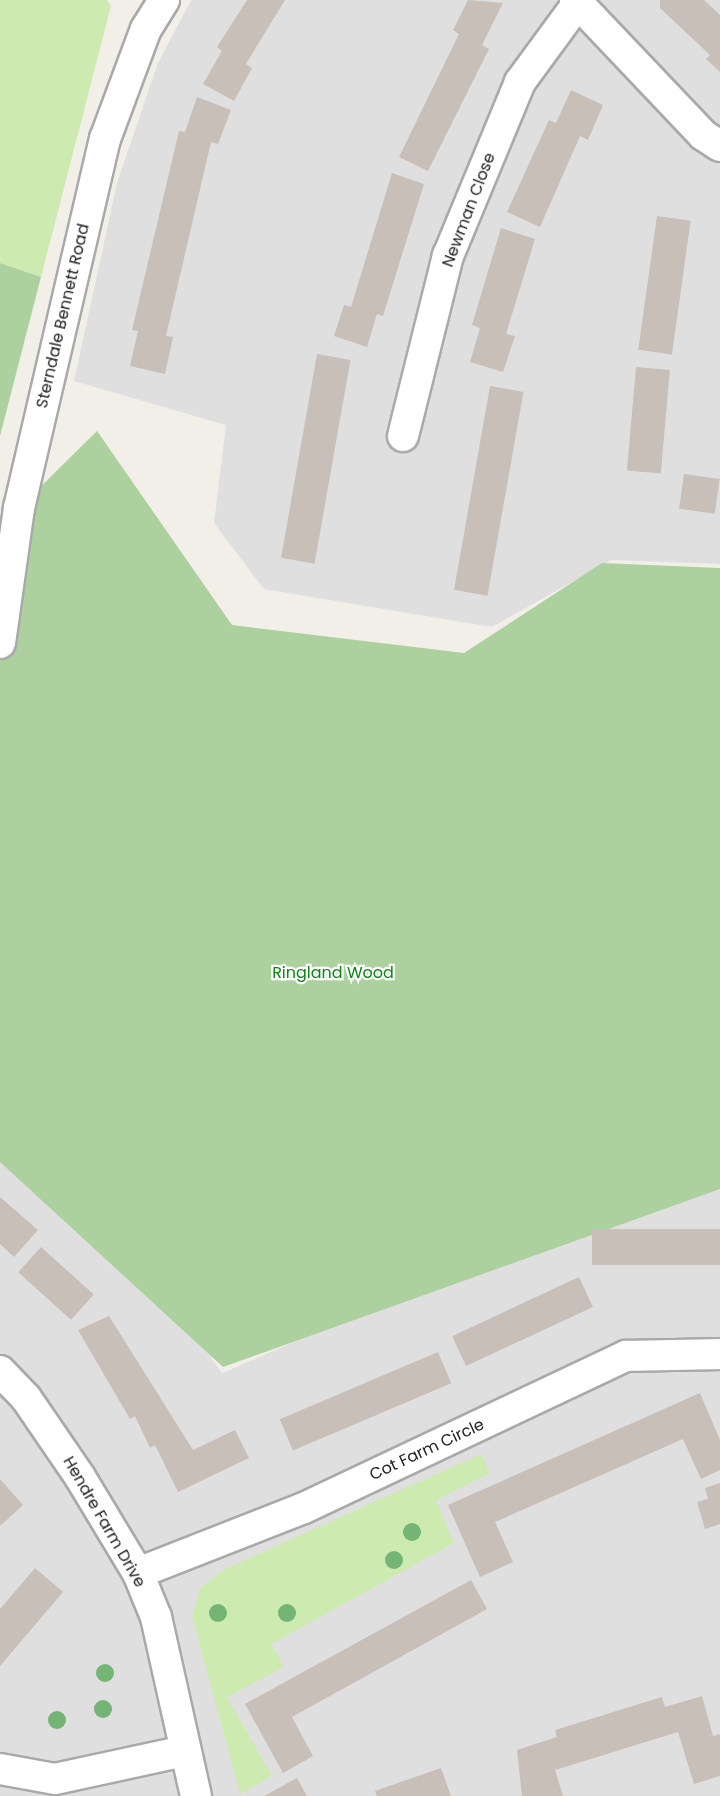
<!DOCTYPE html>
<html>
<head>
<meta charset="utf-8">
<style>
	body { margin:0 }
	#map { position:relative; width:720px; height:1796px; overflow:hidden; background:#f2efe9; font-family:Poppins,sans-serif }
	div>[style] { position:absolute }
	.residential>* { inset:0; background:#e0dfdf }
	.grass>* { inset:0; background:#cdebb0 }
	.forest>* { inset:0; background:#add19e }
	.building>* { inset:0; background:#c7bfb8; transform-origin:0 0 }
	.roads { filter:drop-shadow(2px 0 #a9a9a9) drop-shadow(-2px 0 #a9a9a9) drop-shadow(0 2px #a9a9a9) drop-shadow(0 -2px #a9a9a9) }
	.street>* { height:30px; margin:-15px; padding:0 15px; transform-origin:15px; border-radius:15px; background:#fff }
	.trees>* { width:18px; height:18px; margin:-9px; border-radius:50%; background:#74b475 }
	span { translate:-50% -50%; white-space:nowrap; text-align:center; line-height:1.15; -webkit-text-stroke:4.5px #fff; paint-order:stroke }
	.street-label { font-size:16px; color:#222 }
	.park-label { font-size:16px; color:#0c8416 }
</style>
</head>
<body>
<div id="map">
	<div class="residential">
		<div style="clip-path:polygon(191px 0,720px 0,720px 564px,611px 560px,492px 627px,264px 589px,214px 523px,226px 425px,74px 381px,117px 183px,158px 63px)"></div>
		<div style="clip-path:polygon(0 1099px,57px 1143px,222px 1373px,720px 1159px,720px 1796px,0 1796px)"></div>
	</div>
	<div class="grass">
		<div style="clip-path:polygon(0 0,107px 0,111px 6px,41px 277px,0 263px)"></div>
		<div style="clip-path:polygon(481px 1454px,490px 1473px,436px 1500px,454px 1543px,271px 1644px,284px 1667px,227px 1697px,272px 1776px,240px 1794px,192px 1616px,201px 1587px,225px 1569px)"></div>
	</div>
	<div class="forest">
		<div style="clip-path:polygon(0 263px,41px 277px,0 436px)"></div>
		<div style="clip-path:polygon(97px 431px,232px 625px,464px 653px,602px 563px,720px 568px,720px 1189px,223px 1367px,0 1162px,0 643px,19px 508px)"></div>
	</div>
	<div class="building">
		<div style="clip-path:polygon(247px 0,285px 0,246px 64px,252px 68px,234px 101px,203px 84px,222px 51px,217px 47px)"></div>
		<div style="clip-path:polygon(468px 0,503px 3px,482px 45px,489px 49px,428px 171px,399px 157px,459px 34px,453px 30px)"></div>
		<div style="clip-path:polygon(660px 0,704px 0,720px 15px,720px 72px,706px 59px,710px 55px,660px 8px)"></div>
		<div style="clip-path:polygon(571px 90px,603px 105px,588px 140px,580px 136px,540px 227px,507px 212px,549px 120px,556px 123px)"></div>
		<div style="clip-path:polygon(197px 97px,231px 110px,218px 144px,211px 142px,166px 336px,173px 337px,165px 374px,130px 366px,138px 331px,132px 330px,179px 131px,185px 132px)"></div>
		<div style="clip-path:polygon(392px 173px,424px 184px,383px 316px,377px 314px,367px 347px,334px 336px,344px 305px,351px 307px)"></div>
		<div style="left:657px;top:216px;width:34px;height:135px;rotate:8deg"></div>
		<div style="clip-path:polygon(501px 228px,535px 239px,506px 334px,515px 336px,503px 372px,470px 362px,480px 328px,472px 325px)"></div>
		<div style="left:317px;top:354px;width:34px;height:207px;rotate:10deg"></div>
		<div style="left:636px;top:367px;width:34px;height:104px;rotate:5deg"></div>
		<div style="left:490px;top:386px;width:34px;height:207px;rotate:10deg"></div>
		<div style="left:684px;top:474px;width:36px;height:35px;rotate:8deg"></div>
		<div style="clip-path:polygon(0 1197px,38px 1230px,14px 1257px,0 1244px)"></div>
		<div style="left:720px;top:1229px;width:36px;height:128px;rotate:90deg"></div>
		<div style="left:41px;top:1247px;width:71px;height:34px;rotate:42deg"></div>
		<div style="left:579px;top:1277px;width:33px;height:140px;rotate:65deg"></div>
		<div style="clip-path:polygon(109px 1316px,193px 1450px,235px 1430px,249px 1458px,178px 1492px,155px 1445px,150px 1448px,135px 1416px,130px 1419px,78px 1330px)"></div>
		<div style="left:438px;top:1352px;width:34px;height:172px;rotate:67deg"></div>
		<div style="clip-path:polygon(700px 1393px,720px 1440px,720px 1470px,701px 1479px,683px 1439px,495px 1522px,513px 1562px,480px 1577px,448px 1505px)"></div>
		<div style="clip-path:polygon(0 1479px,23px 1505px,0 1526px)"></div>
		<div style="clip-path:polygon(720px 1483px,720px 1524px,705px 1529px,697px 1502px,708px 1499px,705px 1488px)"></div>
		<div style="clip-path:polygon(35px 1568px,63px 1592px,0 1666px,0 1609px)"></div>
		<div style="clip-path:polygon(471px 1580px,487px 1609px,292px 1717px,313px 1756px,283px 1773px,245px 1704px)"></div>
		<div style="clip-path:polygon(702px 1696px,713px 1736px,720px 1734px,720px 1776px,694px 1784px,678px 1732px,555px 1770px,563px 1796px,522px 1796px,517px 1750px,557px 1737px,555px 1730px,662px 1697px,665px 1707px)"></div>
		<div style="clip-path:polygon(441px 1768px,451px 1796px,377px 1796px,375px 1791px)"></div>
		<div style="clip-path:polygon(297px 1778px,307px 1796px,264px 1796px)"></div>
	</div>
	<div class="roads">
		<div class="street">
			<div style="left:575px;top:0;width:186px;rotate:46.5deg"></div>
			<div style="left:703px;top:135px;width:20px;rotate:33deg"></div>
			<div style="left:403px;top:436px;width:186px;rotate:-76deg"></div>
			<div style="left:448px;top:256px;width:188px;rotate:-67.5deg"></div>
			<div style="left:520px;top:82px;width:98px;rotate:-53.7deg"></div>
			<div style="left:0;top:643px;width:136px;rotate:-82deg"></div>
			<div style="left:19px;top:508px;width:379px;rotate:-76.9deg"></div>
			<div style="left:105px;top:139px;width:117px;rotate:-69.6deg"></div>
			<div style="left:146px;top:29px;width:34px;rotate:-58deg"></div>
			<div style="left:0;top:1371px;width:37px;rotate:46deg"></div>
			<div style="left:26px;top:1398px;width:96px;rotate:55.6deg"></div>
			<div style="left:80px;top:1477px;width:112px;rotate:58.9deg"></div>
			<div style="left:138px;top:1573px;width:48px;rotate:67.8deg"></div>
			<div style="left:156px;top:1617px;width:183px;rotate:77.4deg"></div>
			<div style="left:138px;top:1573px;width:178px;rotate:-21.4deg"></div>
			<div style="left:304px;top:1508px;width:356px;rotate:-25.3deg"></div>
			<div style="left:626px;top:1356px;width:94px;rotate:-1.2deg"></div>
			<div style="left:0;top:1769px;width:56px;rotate:10.3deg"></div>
			<div style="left:55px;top:1779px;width:133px;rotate:-12.2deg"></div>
		</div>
	</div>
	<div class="trees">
		<div style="left:412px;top:1532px"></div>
		<div style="left:394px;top:1560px"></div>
		<div style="left:218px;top:1613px"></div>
		<div style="left:287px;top:1613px"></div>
		<div style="left:105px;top:1673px"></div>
		<div style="left:103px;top:1709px"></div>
		<div style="left:57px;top:1720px"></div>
	</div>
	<div class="street-label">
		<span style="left:469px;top:210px;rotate:-69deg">Newman Close</span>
		<span style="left:63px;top:316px;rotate:-77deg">Sterndale Bennett Road</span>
		<span style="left:427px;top:1450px;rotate:-25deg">Cot Farm Circle</span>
		<span style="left:104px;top:1522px;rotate:60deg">Hendre Farm Drive</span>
	</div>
	<div class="park-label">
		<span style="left:333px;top:973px">Ringland Wood</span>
	</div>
</div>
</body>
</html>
